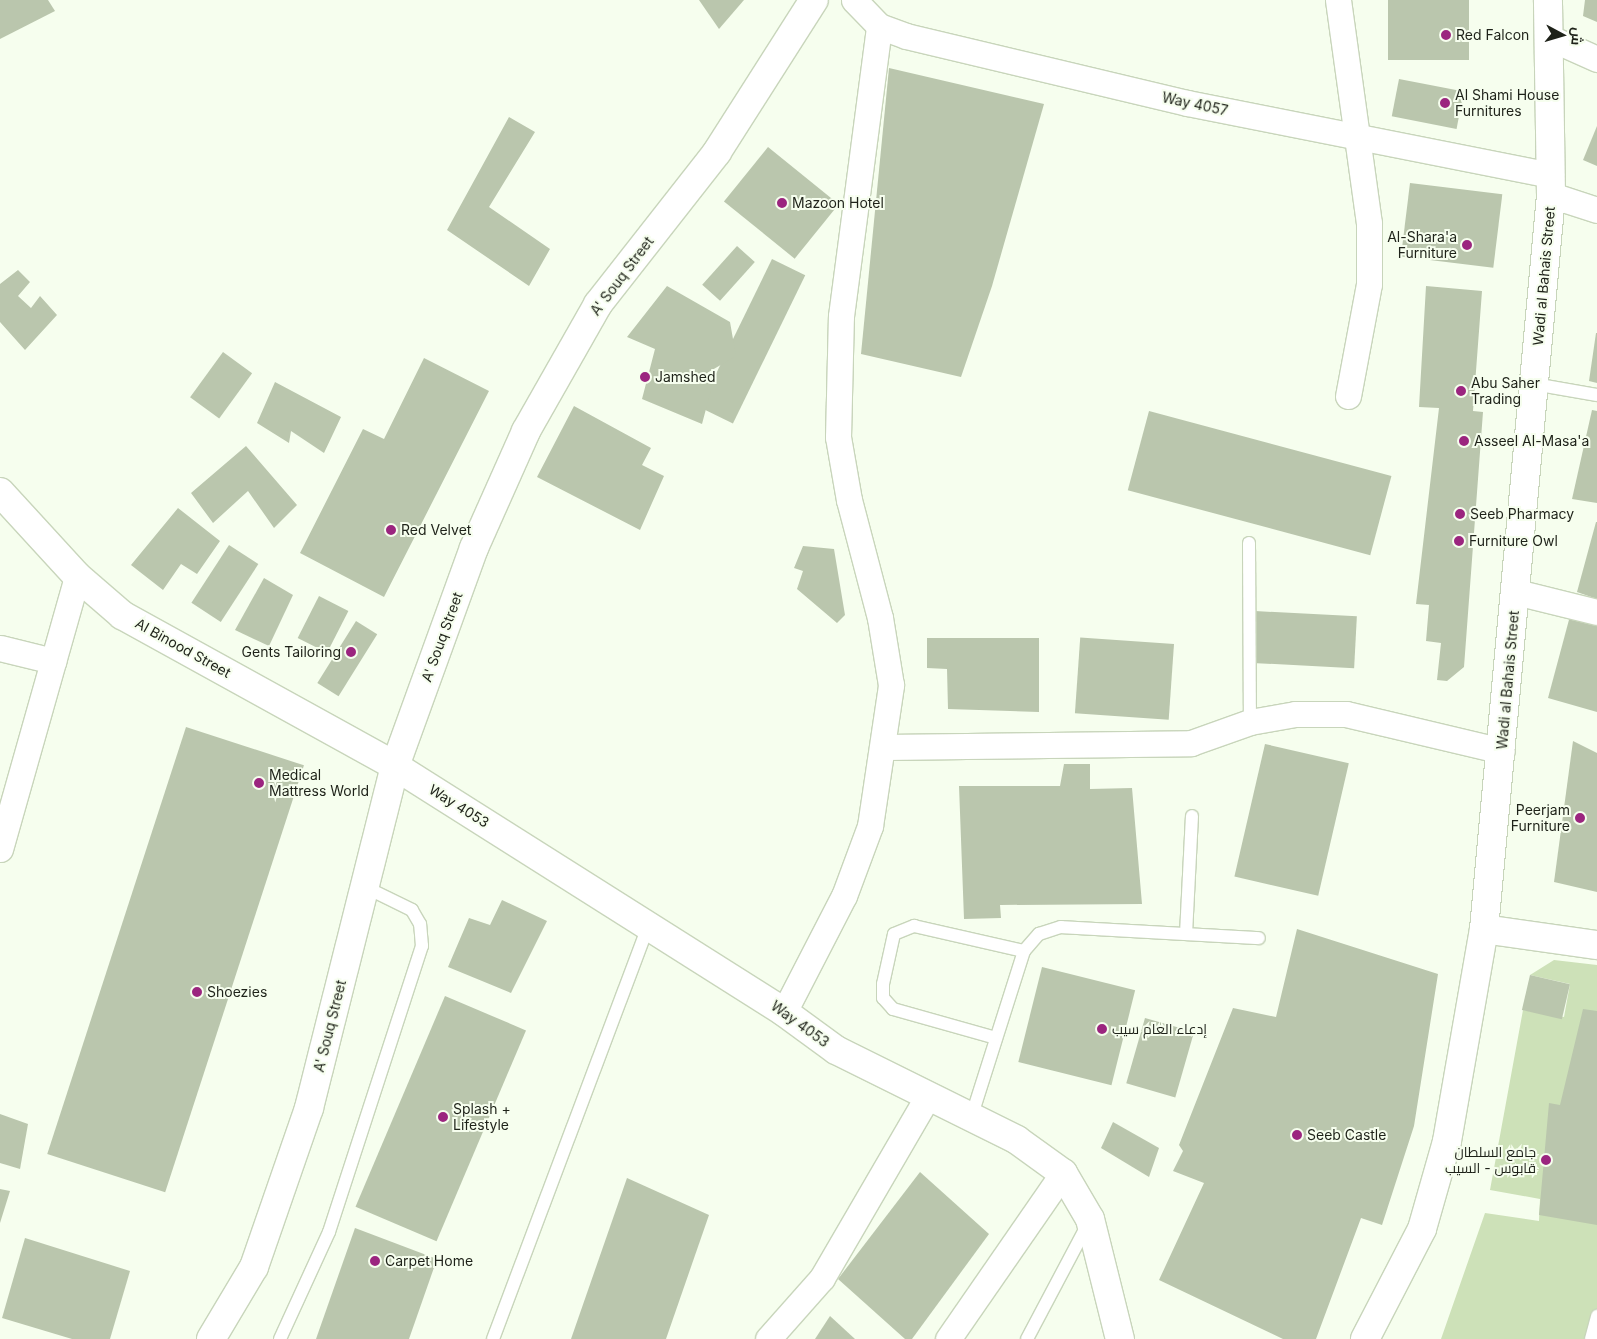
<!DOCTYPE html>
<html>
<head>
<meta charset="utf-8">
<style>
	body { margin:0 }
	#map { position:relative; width:1597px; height:1339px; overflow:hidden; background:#f6feee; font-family:Inter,Cairo,sans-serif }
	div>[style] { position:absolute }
	.green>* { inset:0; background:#cde1b8 }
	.building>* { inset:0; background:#bac6ad; transform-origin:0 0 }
	.roads { filter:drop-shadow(1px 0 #c8d5bb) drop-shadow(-1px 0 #c8d5bb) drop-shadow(0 1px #c8d5bb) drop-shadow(0 -1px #c8d5bb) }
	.service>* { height:12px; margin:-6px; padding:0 6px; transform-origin:6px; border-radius:6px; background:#fff }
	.minor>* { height:25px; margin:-12.5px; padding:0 12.5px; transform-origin:12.5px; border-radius:12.5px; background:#fff }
	.tertiary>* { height:28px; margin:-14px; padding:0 14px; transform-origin:14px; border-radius:14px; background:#fff }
	.primary>* { height:28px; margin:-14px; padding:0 14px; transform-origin:14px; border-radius:14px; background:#fff }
	.dots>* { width:14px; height:14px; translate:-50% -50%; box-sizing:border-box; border:2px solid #f6feee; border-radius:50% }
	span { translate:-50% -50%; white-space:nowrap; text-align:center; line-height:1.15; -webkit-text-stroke:4px #f6feee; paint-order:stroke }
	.poi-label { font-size:14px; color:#1e2219 }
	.left { translate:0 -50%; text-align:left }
	.right { translate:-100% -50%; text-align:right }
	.street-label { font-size:14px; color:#1e2219 }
	.north { position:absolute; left:1537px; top:10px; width:50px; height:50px; -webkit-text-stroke:4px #f6feee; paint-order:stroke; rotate:96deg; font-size:14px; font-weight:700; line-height:20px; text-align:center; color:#1e2219 }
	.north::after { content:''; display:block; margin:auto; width:18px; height:22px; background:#1e2219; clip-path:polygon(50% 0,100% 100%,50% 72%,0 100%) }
</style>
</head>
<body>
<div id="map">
	<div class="green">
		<div style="clip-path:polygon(1554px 960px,1597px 965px,1597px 1339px,1441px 1339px,1485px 1213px,1539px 1221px,1540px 1199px,1490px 1190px,1523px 1010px,1564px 1017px,1570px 984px,1530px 975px)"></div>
	</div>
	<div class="building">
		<div style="clip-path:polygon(0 0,48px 0,55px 11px,0 39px)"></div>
		<div style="clip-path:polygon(699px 0,744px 0,719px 29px)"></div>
		<div style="left:1388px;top:0;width:81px;height:60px"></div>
		<div style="clip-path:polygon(1585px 0,1597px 0,1597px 22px,1583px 16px)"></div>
		<div style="clip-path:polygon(889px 68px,1044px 104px,992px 286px,961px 377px,861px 354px)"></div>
		<div style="left:1399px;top:79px;width:66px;height:38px;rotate:11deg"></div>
		<div style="clip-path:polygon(509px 117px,535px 132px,489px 207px,550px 249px,529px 286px,447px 230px)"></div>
		<div style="clip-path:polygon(1597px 126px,1597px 166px,1583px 160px)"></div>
		<div style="left:768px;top:147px;width:91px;height:70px;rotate:39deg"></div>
		<div style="left:1410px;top:183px;width:93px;height:74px;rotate:7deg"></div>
		<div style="left:737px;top:246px;width:24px;height:52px;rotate:42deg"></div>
		<div style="left:772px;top:259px;width:37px;height:165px;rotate:26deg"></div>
		<div style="clip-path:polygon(18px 270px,30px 282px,18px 296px,31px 308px,40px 296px,57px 315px,25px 350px,0 322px,0 284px)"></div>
		<div style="clip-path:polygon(667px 286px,730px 322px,736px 356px,707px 373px,714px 379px,702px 424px,642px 399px,655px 349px,627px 337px)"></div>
		<div style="clip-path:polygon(1426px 286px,1482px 291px,1473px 411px,1483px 412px,1464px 667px,1447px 681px,1437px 680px,1441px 643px,1426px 641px,1429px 605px,1416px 604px,1439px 408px,1419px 407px)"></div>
		<div style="clip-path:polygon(1596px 333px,1597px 333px,1597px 383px,1589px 381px)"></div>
		<div style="left:223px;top:352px;width:36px;height:56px;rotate:36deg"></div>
		<div style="clip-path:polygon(424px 358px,489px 391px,384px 597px,300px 553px,363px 429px,384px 439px)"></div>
		<div style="clip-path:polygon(275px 382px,341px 417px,324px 453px,291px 431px,289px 443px,257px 423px)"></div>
		<div style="clip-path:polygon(574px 406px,651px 448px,642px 465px,664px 476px,640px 530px,537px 477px)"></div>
		<div style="clip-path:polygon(1592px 410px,1597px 411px,1597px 503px,1572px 499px)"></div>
		<div style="left:1149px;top:411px;width:251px;height:82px;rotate:15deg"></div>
		<div style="clip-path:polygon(246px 446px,297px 505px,274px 528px,248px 491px,213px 523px,191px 493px)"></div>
		<div style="clip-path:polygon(178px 508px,220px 541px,197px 574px,181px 564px,163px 590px,131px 565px)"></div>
		<div style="clip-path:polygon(1596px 522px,1597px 522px,1597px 599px,1577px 592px)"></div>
		<div style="left:229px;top:545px;width:35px;height:69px;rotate:33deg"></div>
		<div style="clip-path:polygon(803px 546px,834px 549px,845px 615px,837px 623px,797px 589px,803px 571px,794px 568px)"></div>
		<div style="clip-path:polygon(264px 578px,293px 595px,269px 646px,235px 630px)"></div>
		<div style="left:319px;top:596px;width:33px;height:47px;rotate:27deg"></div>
		<div style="left:1255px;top:611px;width:102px;height:52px;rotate:3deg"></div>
		<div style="clip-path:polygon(1570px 616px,1597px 625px,1597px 712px,1548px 698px)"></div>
		<div style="left:356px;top:621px;width:25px;height:73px;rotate:32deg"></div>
		<div style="clip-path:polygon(927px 638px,1039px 638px,1039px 712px,948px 709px,947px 669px,927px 668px)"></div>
		<div style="left:1174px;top:644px;width:76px;height:94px;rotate:94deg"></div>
		<div style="left:186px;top:727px;width:124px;height:449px;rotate:18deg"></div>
		<div style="clip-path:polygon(1573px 741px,1597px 753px,1597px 892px,1554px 882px)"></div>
		<div style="left:1265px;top:744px;width:86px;height:136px;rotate:13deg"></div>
		<div style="clip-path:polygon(1064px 764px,1090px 764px,1090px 789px,1132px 788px,1142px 904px,1000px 905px,1001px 918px,964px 919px,959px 786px,1060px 786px)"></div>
		<div style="clip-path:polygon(502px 900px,547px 921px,511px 993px,448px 967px,469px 918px,490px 925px)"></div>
		<div style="clip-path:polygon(1297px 929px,1438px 974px,1414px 1126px,1382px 1225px,1361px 1218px,1316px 1339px,1283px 1339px,1159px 1280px,1204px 1183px,1173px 1171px,1183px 1151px,1179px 1145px,1233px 1008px,1276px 1017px)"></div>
		<div style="left:1042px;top:967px;width:96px;height:98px;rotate:14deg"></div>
		<div style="left:1530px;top:975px;width:41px;height:36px;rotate:13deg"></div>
		<div style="left:445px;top:996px;width:88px;height:229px;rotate:23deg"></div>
		<div style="clip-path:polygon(1583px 1009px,1597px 1011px,1597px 1225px,1539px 1215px,1549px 1103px,1560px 1105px)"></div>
		<div style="left:1145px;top:1018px;width:51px;height:68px;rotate:16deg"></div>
		<div style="clip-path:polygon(0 1114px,28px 1124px,20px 1169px,0 1163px)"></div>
		<div style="clip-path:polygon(1113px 1122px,1159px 1148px,1149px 1177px,1101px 1148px)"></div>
		<div style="clip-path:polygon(920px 1172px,989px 1234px,912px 1339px,905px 1339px,838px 1279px)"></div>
		<div style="clip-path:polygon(627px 1178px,709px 1215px,666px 1339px,571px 1339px)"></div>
		<div style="clip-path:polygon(0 1189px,10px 1191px,0 1223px)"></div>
		<div style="clip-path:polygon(355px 1228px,437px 1259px,409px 1339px,316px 1339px)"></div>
		<div style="clip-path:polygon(25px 1238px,130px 1271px,110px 1339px,72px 1339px,2px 1318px)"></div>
		<div style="clip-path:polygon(830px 1316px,855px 1339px,815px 1339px)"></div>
	</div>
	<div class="roads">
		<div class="service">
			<div style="left:1534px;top:384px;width:64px;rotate:9.9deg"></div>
			<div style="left:1249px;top:543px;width:179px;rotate:89.7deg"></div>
			<div style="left:1186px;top:934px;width:118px;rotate:-87.1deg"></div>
			<div style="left:996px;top:1038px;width:107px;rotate:-164.3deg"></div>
			<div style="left:893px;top:1009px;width:15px;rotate:-132deg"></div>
			<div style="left:883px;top:998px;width:14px;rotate:-90deg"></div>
			<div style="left:883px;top:984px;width:51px;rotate:-77.6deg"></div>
			<div style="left:894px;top:934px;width:22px;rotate:-22deg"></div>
			<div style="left:914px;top:926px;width:113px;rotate:12.8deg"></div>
			<div style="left:971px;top:1118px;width:175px;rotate:-72.4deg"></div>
			<div style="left:1024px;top:951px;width:23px;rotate:-49deg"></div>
			<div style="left:1039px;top:934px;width:23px;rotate:-18deg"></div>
			<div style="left:1061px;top:927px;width:198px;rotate:3.2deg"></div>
			<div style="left:280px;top:1339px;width:118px;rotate:-65.4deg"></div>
			<div style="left:329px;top:1232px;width:301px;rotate:-72deg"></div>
			<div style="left:422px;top:946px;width:22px;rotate:-95deg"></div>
			<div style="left:420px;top:924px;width:16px;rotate:-120deg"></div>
			<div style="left:412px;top:910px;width:52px;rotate:-153.9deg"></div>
			<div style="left:493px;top:1339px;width:441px;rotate:-69.4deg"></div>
			<div style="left:1027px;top:1339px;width:130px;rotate:-62.1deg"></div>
			<div style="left:1591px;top:1339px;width:24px;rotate:-75deg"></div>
		</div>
		<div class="minor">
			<div style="left:854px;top:0;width:36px;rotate:46deg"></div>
			<div style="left:879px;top:26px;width:29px;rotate:20deg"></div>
			<div style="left:906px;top:36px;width:289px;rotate:13.4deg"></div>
			<div style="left:1187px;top:103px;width:371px;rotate:11.2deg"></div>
			<div style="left:1338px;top:0;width:225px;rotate:82.1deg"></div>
			<div style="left:1369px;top:223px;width:61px;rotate:90deg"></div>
			<div style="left:1369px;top:284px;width:114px;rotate:100.6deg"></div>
			<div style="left:1548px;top:37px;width:54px;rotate:24.2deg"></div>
			<div style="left:1551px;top:195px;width:48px;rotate:18.1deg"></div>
			<div style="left:1516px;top:592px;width:83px;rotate:13.9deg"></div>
			<div style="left:0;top:648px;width:55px;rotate:13.8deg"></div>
			<div style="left:885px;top:747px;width:306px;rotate:-0.7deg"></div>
			<div style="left:1191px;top:743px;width:63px;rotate:-19.6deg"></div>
			<div style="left:1250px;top:722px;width:46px;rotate:-10.1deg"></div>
			<div style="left:1295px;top:714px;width:51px"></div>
			<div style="left:1346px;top:714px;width:160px;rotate:13.3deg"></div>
			<div style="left:0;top:849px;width:284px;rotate:-74.2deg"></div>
			<div style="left:784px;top:1012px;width:131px;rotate:-62.7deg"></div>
			<div style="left:844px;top:896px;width:75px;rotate:-69.6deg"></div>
			<div style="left:870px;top:826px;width:143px;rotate:-81.5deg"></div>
			<div style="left:891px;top:685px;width:68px;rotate:-99.3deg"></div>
			<div style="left:880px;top:618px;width:122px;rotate:-104.7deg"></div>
			<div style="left:849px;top:500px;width:64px;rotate:-99.9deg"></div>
			<div style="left:838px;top:437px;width:121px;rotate:-88.6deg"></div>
			<div style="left:841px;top:316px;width:292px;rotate:-82.5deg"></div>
			<div style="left:768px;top:1339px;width:81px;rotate:-48.5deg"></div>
			<div style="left:822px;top:1278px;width:211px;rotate:-59.8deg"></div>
			<div style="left:948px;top:1339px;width:202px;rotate:-55.3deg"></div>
		</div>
		<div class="tertiary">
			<div style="left:0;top:492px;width:114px;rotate:47.5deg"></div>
			<div style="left:77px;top:576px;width:60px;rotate:40.9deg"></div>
			<div style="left:122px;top:615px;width:312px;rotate:28.9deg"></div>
			<div style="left:395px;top:766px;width:460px;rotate:32.3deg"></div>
			<div style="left:784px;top:1012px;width:64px;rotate:36.2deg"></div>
			<div style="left:836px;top:1050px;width:202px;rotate:26.4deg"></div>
			<div style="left:1017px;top:1140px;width:57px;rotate:35.7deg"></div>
			<div style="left:1063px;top:1173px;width:53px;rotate:59.6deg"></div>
			<div style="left:1090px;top:1219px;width:124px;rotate:76deg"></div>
			<div style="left:1484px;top:929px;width:114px;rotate:8.1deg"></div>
		</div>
		<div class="primary">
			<div style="left:211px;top:1339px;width:84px;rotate:-59.2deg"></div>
			<div style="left:254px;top:1267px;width:168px;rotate:-70.9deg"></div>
			<div style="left:309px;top:1108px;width:353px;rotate:-75.9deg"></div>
			<div style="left:395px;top:766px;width:232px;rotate:-70.1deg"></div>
			<div style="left:474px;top:548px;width:128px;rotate:-66deg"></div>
			<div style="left:526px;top:431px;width:146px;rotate:-60.4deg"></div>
			<div style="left:598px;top:304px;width:193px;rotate:-51.9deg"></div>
			<div style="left:717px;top:152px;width:180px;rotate:-57.5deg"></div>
			<div style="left:1365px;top:1339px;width:124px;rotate:-62.6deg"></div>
			<div style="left:1422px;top:1229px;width:91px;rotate:-74.1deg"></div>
			<div style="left:1447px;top:1141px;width:215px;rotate:-80.1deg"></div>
			<div style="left:1484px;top:929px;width:737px;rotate:-84.78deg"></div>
			<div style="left:1551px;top:195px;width:195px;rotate:-90.9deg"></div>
		</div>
	</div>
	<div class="dots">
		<div style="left:1446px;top:35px;background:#9b257f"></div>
		<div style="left:1445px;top:103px;background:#9b257f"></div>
		<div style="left:782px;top:203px;background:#9b257f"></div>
		<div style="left:1467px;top:245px;background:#9b257f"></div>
		<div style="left:645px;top:377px;background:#9b257f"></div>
		<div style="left:1461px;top:391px;background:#9b257f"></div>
		<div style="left:1464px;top:441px;background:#9b257f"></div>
		<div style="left:1460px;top:514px;background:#9b257f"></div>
		<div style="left:391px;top:530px;background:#9b257f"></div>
		<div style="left:1459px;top:541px;background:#9b257f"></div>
		<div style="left:351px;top:652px;background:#9b257f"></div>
		<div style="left:259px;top:783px;background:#9b257f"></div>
		<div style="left:1580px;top:818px;background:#9b257f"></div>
		<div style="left:197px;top:992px;background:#9b257f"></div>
		<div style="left:1102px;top:1029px;background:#9b257f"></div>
		<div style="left:443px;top:1117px;background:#9b257f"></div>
		<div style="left:1297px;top:1135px;background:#9b257f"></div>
		<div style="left:1546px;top:1160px;background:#9b257f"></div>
		<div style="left:375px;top:1261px;background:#9b257f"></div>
	</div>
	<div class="poi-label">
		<span class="left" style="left:1456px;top:35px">Red Falcon</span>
		<span class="left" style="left:1455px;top:103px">Al Shami House<br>Furnitures</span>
		<span class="left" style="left:792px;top:203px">Mazoon Hotel</span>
		<span class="right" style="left:1457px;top:245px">Al-Shara'a<br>Furniture</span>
		<span class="left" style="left:655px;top:377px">Jamshed</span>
		<span class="left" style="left:1471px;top:391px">Abu Saher<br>Trading</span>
		<span class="left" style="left:1474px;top:441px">Asseel Al-Masa'a</span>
		<span class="left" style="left:1470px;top:514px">Seeb Pharmacy</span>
		<span class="left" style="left:401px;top:530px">Red Velvet</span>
		<span class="left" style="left:1469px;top:541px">Furniture Owl</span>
		<span class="right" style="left:341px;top:652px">Gents Tailoring</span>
		<span class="left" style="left:269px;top:783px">Medical<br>Mattress World</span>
		<span class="right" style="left:1570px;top:818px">Peerjam<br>Furniture</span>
		<span class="left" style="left:207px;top:992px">Shoezies</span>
		<span class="left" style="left:1112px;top:1029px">إدعاء العام سيب</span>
		<span class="left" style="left:453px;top:1117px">Splash +<br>Lifestyle</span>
		<span class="left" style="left:1307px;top:1135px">Seeb Castle</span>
		<span class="right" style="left:1536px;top:1160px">جامع السلطان<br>قابوس - السيب</span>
		<span class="left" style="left:385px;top:1261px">Carpet Home</span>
	</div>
	<div class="street-label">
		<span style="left:1195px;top:104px;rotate:12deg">Way 4057</span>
		<span style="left:622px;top:276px;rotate:-53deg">A' Souq Street</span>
		<span style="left:1544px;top:276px;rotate:-85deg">Wadi al Bahais Street</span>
		<span style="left:442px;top:637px;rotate:-70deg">A' Souq Street</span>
		<span style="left:183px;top:648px;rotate:29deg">Al Binood Street</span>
		<span style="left:1508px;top:680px;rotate:-85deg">Wadi al Bahais Street</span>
		<span style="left:459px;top:806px;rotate:32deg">Way 4053</span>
		<span style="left:800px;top:1024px;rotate:36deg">Way 4053</span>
		<span style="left:330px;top:1026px;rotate:-76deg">A' Souq Street</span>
	</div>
	<div class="north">ش</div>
</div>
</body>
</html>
